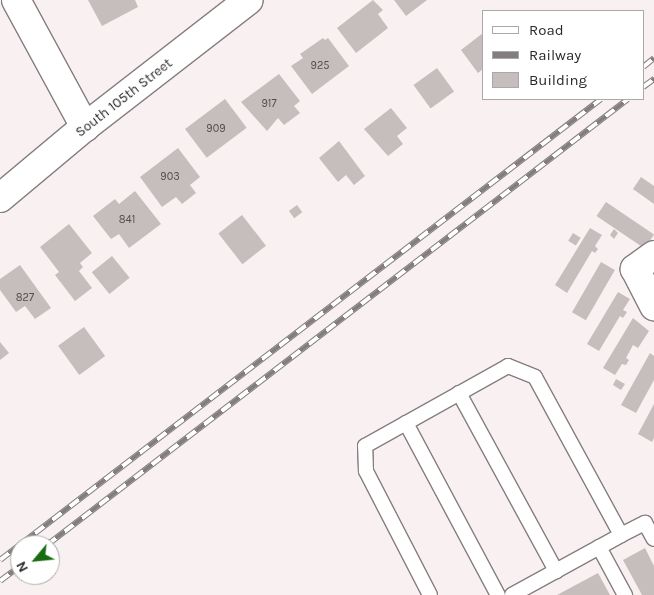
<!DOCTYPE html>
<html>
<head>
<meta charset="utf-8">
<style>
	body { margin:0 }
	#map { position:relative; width:654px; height:595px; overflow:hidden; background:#f9f0f1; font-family:Karla,sans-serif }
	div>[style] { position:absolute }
	.building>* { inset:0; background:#c6bebc; transform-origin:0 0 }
	.roads { filter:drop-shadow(1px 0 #867e7f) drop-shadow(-1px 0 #867e7f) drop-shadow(0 1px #867e7f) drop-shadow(0 -1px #867e7f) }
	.service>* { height:14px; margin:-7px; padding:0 7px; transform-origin:7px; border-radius:7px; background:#fff }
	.minor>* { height:28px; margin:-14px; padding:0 14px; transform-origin:14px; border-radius:14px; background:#fff }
	.rail>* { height:5.5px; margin-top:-2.75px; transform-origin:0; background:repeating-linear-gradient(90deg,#fff 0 11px,#837e7e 0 22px); box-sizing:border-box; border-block:1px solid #837e7e }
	span { translate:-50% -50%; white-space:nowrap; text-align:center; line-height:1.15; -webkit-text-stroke:4px #fff; paint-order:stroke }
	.number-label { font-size:11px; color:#524e4d }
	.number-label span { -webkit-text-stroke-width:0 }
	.street-label { font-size:14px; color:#2b2828 }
	.legend { position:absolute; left:482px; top:10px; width:162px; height:90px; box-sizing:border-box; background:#fff; border:1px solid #aaa9a9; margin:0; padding:6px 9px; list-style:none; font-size:15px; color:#2b2828 }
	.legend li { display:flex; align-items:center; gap:10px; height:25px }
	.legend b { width:25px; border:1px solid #aaa9a9 }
	.north { position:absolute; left:10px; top:535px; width:50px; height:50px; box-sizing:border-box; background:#fff; border:1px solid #aaa9a9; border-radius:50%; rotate:242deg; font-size:14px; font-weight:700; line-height:20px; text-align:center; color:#2b2828 }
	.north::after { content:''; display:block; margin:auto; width:18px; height:22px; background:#196c12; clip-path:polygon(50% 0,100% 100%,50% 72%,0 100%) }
</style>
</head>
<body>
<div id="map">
	<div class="building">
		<div style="clip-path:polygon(88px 0,135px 0,138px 7px,102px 26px)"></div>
		<div style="clip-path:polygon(373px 0,383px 10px,378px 14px,388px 28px,356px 53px,337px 28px)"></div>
		<div style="clip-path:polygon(394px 0,427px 0,406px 16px)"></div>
		<div style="clip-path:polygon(483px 33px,483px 69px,478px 73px,461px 50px)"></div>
		<div style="clip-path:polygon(323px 38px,325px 40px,328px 38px,349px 66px,312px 94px,291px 66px,303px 58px,300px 54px)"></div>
		<div style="left:437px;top:68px;width:29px;height:29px;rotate:54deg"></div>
		<div style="clip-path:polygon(279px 74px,300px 101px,294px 106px,300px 113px,284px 125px,278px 118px,267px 131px,241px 102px)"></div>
		<div style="left:225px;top:99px;width:36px;height:50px;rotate:53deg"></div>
		<div style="clip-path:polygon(391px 108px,407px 128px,397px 136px,403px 144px,388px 156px,364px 129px)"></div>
		<div style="clip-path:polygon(339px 141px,365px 176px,354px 185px,346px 175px,338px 182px,319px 158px)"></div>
		<div style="clip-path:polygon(178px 148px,200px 177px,190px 185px,196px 193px,182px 204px,176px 197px,162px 207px,140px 177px)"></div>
		<div style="clip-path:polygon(641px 177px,654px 186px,654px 204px,633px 189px)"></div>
		<div style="clip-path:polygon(135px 191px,161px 224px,129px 248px,119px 234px,111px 239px,93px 216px,115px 199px,119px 204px)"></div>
		<div style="left:606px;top:202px;width:58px;height:17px;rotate:34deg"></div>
		<div style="left:297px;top:205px;width:9px;height:10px;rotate:54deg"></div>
		<div style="left:242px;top:215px;width:39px;height:30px;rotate:52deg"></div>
		<div style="clip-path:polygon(69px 224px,92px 253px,80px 263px,83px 267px,79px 271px,92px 288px,75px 301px,55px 275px,59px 272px,40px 247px)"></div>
		<div style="clip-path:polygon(590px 228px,602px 235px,595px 246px,598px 249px,595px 253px,592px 251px,567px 293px,555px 285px)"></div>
		<div style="clip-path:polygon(614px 229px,618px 233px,614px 239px,610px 235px)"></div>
		<div style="left:573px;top:233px;width:9px;height:9px;rotate:32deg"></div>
		<div style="left:112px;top:256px;width:28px;height:26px;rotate:51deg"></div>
		<div style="left:601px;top:262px;width:16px;height:58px;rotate:30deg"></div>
		<div style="clip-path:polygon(20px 265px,51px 308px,35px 319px,25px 306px,16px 312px,0 290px,0 279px)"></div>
		<div style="clip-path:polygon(618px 292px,630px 299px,623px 310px,627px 312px,623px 318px,620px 316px,599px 351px,587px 344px)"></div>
		<div style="clip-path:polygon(633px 318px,649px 331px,638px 348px,633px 345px,626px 358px,629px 360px,626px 365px,622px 364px,615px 375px,603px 368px)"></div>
		<div style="left:84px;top:327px;width:36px;height:32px;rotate:54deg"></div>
		<div style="clip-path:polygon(0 342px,9px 353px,0 360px)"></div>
		<div style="clip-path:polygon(650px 353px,654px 356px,654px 380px,636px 413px,621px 405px)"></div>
		<div style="clip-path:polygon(616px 379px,625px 384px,621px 390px,613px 385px)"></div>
		<div style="clip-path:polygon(654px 404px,654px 438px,652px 442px,638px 434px)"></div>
		<div style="clip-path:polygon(645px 548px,654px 566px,654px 595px,642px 595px,623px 560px)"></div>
		<div style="clip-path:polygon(598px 573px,610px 595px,557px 595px)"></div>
	</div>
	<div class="roads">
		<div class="service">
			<div style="left:459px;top:393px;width:203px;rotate:61.4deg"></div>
			<div style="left:406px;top:423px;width:195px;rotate:61.9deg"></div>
			<div style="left:599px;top:547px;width:55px;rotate:61.6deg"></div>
			<div style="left:430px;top:595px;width:140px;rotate:-117.3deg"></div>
			<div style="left:366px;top:471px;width:25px;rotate:-92deg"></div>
			<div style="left:365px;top:446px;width:164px;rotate:-29.2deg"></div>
			<div style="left:508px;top:366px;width:29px;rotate:22deg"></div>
			<div style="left:535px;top:377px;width:180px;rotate:61.4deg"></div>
			<div style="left:621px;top:535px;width:27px;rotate:-27deg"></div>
			<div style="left:645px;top:523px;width:18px;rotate:61deg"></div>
			<div style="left:512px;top:595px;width:124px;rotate:-28.8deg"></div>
		</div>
		<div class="minor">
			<div style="left:16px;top:0;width:145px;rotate:61.5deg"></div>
			<div style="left:0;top:198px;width:111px;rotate:-39.9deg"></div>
			<div style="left:85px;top:127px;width:207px;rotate:-37.8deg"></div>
			<div style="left:654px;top:255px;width:24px;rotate:144deg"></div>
			<div style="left:635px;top:269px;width:42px;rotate:62.8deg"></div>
		</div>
	</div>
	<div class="rail">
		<div style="left:643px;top:67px;width:14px;rotate:-39deg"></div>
		<div style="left:643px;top:87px;width:14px;rotate:-36deg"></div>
		<div style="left:47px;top:545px;width:732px;rotate:-37.51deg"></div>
		<div style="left:0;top:560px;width:757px;rotate:-37.49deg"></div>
		<div style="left:0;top:581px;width:25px;rotate:-37deg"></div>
	</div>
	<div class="number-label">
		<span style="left:320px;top:66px">925</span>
		<span style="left:269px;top:104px">917</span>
		<span style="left:216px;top:129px">909</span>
		<span style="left:170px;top:177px">903</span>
		<span style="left:127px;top:220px">841</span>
		<span style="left:25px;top:298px">827</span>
	</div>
	<div class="street-label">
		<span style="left:124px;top:98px;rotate:-38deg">South 105th Street</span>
	</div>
	<ul class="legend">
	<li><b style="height:6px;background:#fff"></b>Road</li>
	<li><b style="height:6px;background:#837e7e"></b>Railway</li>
	<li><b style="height:14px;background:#c6bebc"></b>Building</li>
	</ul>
	<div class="north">N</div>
</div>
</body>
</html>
